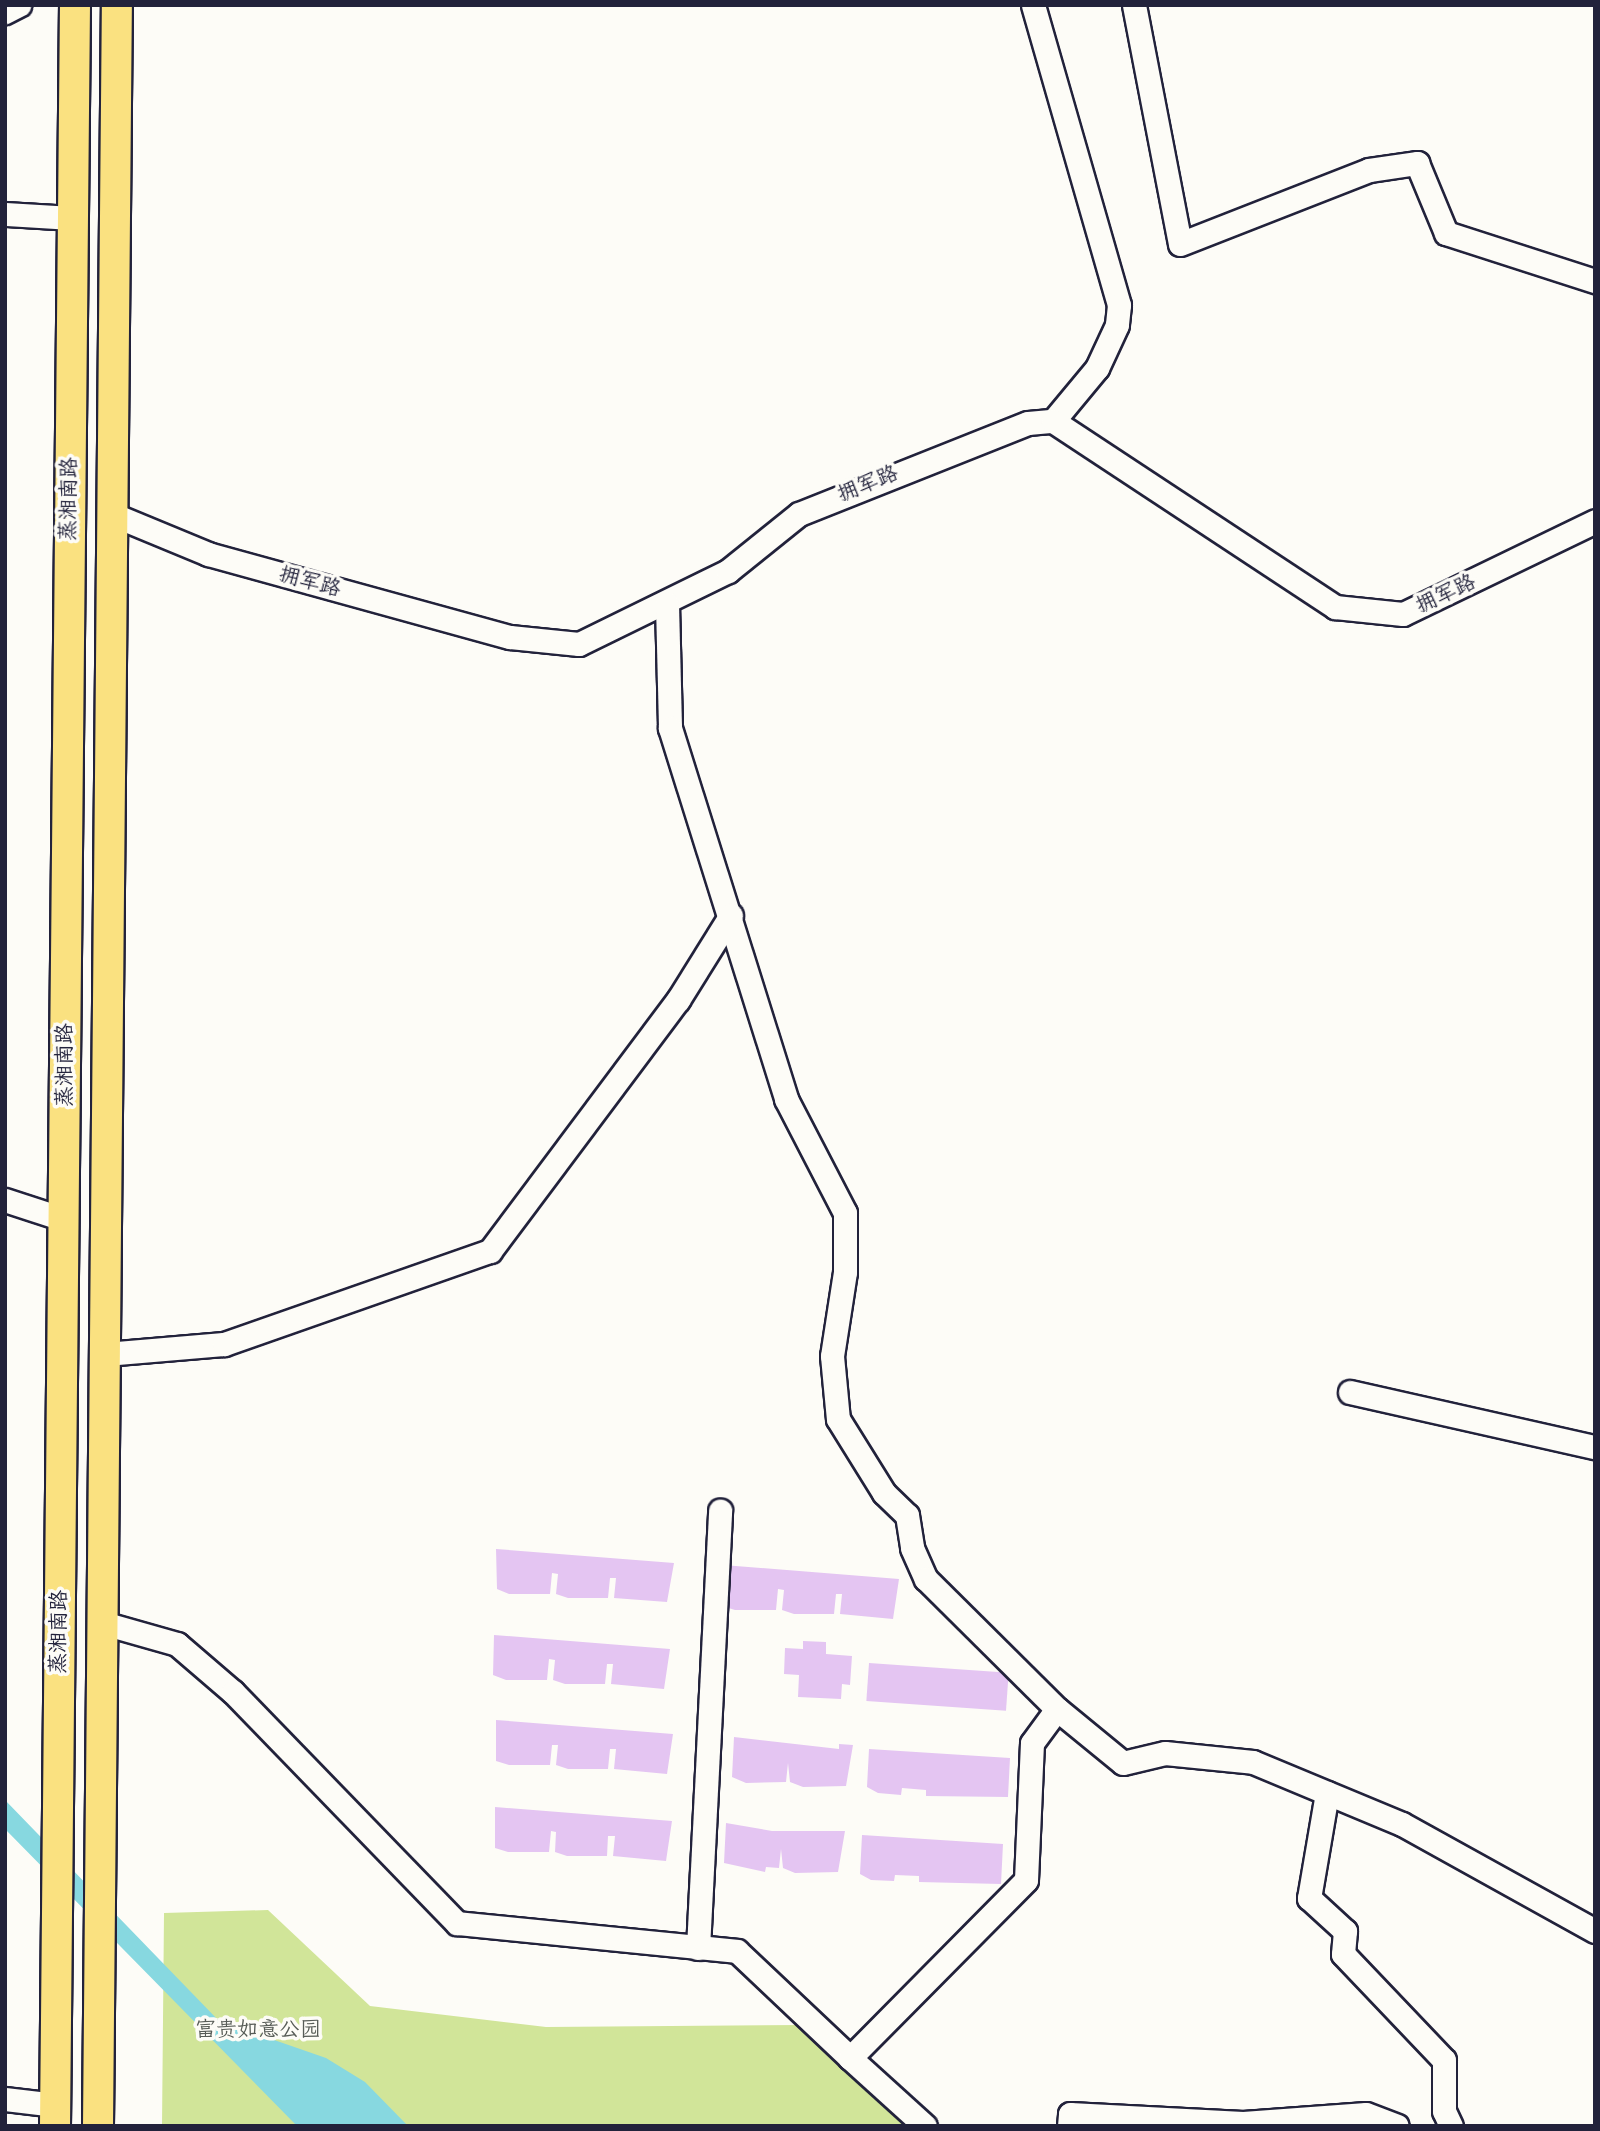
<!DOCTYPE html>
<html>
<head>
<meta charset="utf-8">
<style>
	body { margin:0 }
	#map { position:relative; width:1600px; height:2131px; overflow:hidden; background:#fdfcf7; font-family:Mynerve,"LXGW WenKai TC",sans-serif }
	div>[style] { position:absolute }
	.green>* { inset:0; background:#d1e599 }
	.water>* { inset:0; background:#87d8e0 }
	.building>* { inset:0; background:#e4c5f2; transform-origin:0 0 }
	.roads { filter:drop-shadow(2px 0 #22223b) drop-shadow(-2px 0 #22223b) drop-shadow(0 2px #22223b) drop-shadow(0 -2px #22223b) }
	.minor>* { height:23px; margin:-11.5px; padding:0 11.5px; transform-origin:11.5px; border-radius:11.5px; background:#fdfcf7 }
	.major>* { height:30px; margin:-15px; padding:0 15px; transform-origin:15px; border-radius:15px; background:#fae180 }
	span { translate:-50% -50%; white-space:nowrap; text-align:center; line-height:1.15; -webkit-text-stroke:7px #fdfcf7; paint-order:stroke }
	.street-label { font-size:21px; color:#22223b }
	.park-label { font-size:21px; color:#575c57 }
	.frame { position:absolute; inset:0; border:7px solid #22223b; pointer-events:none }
</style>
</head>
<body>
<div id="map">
	<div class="green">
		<div style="clip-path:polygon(268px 1910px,370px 2006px,546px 2027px,801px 2025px,907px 2126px,162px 2126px,164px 1913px)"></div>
	</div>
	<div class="water">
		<div style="clip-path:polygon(5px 1800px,219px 2021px,326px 2058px,365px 2082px,408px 2126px,297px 2126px,5px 1829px)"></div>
	</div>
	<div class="building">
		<div style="clip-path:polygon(496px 1549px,674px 1563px,667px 1602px,614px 1598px,616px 1578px,610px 1578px,608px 1598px,568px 1598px,556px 1594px,558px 1574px,552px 1573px,550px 1594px,509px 1594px,497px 1589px)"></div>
		<div style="clip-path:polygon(723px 1565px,899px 1579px,893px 1619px,840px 1614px,842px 1594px,836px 1594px,834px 1614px,794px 1614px,782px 1610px,784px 1590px,778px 1589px,776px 1610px,735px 1610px,722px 1606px)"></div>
		<div style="clip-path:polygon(494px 1635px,670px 1649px,664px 1689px,611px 1684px,613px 1664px,607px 1664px,605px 1684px,565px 1684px,553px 1680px,555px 1660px,549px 1659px,547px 1680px,506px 1680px,493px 1675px)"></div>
		<div style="clip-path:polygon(803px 1641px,826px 1642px,826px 1654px,852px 1656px,850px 1685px,842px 1684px,841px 1699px,798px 1697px,799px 1675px,784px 1674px,785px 1648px,803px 1649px)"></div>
		<div style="left:869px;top:1663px;width:140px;height:38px;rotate:4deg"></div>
		<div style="clip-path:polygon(496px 1720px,673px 1734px,667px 1774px,614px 1769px,616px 1749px,610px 1749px,608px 1769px,568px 1769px,556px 1765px,558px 1745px,552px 1745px,550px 1765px,509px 1765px,496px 1761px)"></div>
		<div style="clip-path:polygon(734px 1737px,839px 1749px,839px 1744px,853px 1745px,846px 1786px,803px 1787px,790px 1782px,788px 1763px,786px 1782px,746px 1783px,732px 1777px)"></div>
		<div style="clip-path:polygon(869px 1749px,1010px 1758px,1008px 1797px,926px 1796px,926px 1790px,902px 1788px,901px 1795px,878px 1793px,867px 1787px)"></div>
		<div style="clip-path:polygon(495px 1807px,672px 1821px,666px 1861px,613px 1856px,615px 1836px,608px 1836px,607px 1856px,567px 1856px,555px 1852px,556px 1832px,551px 1831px,549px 1852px,508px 1852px,495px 1848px)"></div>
		<div style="clip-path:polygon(726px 1823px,772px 1831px,845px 1831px,838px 1872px,795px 1873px,783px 1868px,781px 1849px,779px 1868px,766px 1867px,765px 1872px,724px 1863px)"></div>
		<div style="clip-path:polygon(862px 1835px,1003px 1844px,1001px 1884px,919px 1882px,919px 1876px,895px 1875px,894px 1881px,871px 1880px,860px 1874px)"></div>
	</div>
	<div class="roads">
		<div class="minor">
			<div style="left:1033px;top:5px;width:312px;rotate:74deg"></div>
			<div style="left:1119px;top:305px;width:20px;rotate:96deg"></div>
			<div style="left:1117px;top:325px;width:47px;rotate:114.9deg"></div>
			<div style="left:1097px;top:368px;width:69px;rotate:129.7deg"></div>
			<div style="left:1134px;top:5px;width:243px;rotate:79.1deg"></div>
			<div style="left:1180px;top:244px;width:203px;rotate:-21.4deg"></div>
			<div style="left:1369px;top:170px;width:49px;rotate:-8.3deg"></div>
			<div style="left:1417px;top:163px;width:76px;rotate:67.5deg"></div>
			<div style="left:1446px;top:233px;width:157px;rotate:17.9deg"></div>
			<div style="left:5px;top:12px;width:16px;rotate:-27deg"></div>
			<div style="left:5px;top:214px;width:68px;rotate:3.4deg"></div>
			<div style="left:114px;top:515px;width:102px;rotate:22.5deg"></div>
			<div style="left:208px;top:554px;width:313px;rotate:15.4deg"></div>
			<div style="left:510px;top:637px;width:69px;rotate:5.8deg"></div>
			<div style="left:579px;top:644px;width:166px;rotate:-26.1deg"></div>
			<div style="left:728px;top:571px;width:91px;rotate:-38.8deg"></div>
			<div style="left:799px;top:514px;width:246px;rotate:-21.7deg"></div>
			<div style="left:1028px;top:423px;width:25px;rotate:-5deg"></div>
			<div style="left:1053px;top:421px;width:338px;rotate:33.4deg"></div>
			<div style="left:1335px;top:607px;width:68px;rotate:5.9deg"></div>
			<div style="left:1403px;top:614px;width:213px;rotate:-25.8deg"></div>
			<div style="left:667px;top:604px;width:124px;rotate:88.6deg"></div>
			<div style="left:670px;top:728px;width:389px;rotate:72.6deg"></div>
			<div style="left:786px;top:1099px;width:128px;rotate:62.6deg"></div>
			<div style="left:845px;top:1213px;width:59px;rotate:90deg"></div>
			<div style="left:845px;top:1272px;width:85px;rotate:98.8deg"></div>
			<div style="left:832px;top:1356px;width:63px;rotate:84.6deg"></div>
			<div style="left:838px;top:1419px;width:87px;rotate:58.1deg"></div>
			<div style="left:884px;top:1493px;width:32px;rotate:44deg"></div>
			<div style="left:907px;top:1515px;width:33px;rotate:81deg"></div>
			<div style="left:912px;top:1548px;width:34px;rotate:66deg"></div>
			<div style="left:926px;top:1579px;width:185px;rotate:44.8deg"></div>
			<div style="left:1057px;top:1709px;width:85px;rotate:39.3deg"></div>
			<div style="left:1123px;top:1763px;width:43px;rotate:-13.4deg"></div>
			<div style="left:1165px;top:1753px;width:88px;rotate:5.8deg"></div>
			<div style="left:1253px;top:1762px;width:161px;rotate:22.6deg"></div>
			<div style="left:1402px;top:1824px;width:221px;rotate:29deg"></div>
			<div style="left:5px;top:1200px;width:61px;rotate:18.1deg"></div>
			<div style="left:105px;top:1354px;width:119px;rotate:-4.8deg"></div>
			<div style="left:224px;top:1344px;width:282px;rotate:-19.3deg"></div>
			<div style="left:490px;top:1251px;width:314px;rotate:-53.2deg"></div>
			<div style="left:678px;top:1000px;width:100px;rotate:-58.1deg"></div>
			<div style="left:1350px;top:1392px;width:251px;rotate:12.7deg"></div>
			<div style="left:103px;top:1623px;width:77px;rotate:15.8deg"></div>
			<div style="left:177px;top:1644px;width:74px;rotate:40.6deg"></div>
			<div style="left:233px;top:1692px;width:322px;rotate:45.9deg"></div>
			<div style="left:457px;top:1923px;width:281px;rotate:5.7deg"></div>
			<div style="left:737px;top:1951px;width:156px;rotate:43.4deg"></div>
			<div style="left:850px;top:2058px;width:250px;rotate:-45.3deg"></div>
			<div style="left:1026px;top:1880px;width:137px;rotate:-87.5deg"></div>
			<div style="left:1032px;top:1743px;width:42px;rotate:-53.7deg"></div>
			<div style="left:1327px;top:1793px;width:107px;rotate:99.7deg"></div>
			<div style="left:1309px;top:1898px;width:49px;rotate:42.5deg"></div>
			<div style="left:1345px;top:1931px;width:23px;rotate:95deg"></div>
			<div style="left:1343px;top:1954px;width:146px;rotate:46.4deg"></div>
			<div style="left:1444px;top:2060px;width:51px;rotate:90deg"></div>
			<div style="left:1444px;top:2111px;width:17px;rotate:65deg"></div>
			<div style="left:698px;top:1948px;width:438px;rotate:-87.1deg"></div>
			<div style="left:850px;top:2058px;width:101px;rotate:42.2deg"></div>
			<div style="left:5px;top:2099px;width:50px;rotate:6.8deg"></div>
			<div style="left:1069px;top:2126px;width:12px;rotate:-85deg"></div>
			<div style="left:1070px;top:2114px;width:173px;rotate:3deg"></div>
			<div style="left:1243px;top:2123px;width:123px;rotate:-4.2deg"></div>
			<div style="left:1366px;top:2114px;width:33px;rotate:21deg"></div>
		</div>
		<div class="major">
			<div style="left:55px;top:2126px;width:2121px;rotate:-89.46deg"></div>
			<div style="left:98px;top:2126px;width:2121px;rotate:-89.49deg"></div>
		</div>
	</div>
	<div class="street-label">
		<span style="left:868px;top:484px;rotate:-22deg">拥军路</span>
		<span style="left:69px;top:499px;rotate:-89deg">蒸湘南路</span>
		<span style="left:310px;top:582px;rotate:15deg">拥军路</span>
		<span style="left:1446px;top:594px;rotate:-25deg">拥军路</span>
		<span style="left:65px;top:1065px;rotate:-90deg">蒸湘南路</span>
		<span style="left:59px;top:1632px;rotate:-89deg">蒸湘南路</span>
	</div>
	<div class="park-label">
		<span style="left:258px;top:2030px">富贵如意公园</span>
	</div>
	<div class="frame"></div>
</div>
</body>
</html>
